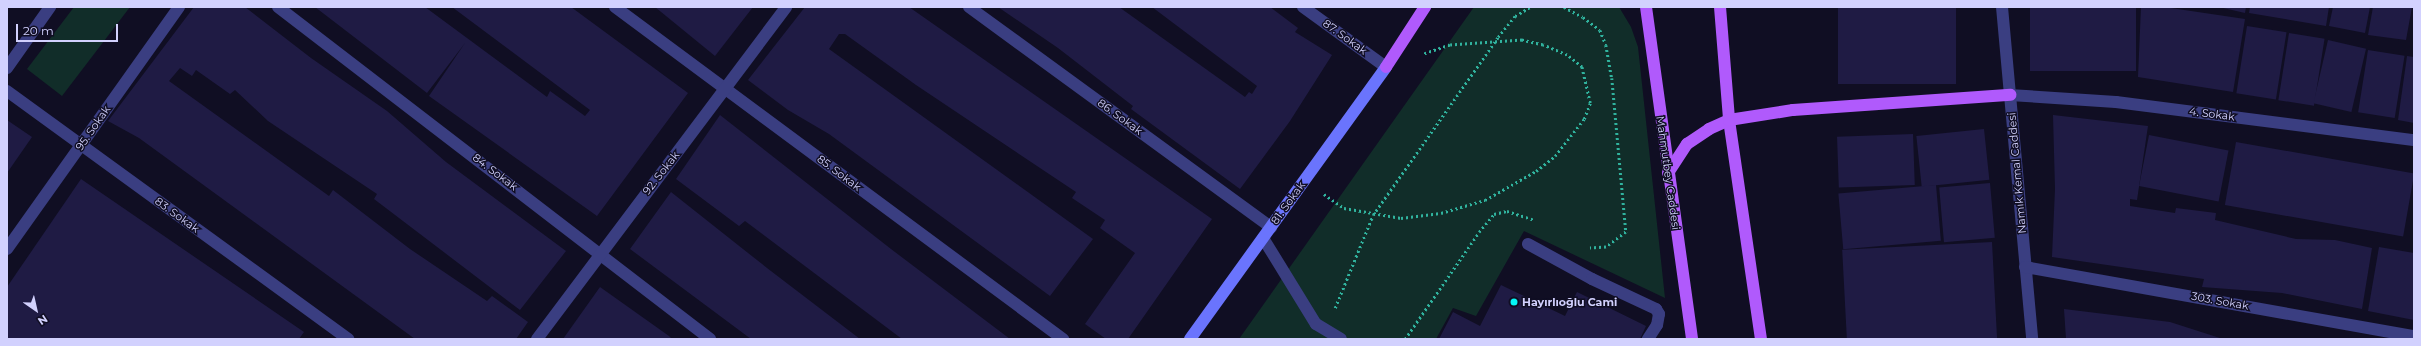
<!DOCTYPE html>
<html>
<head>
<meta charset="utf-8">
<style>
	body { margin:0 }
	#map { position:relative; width:2421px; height:346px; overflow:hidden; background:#100e23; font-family:Montserrat,sans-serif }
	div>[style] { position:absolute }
	.green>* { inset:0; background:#112d29 }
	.building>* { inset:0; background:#1f1b44; transform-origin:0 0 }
	.path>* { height:2.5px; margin-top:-1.25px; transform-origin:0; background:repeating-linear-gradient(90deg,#30b39e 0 2px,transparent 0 5px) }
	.lane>* { height:12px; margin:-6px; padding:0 6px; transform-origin:6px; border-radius:6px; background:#3a3e81 }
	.street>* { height:12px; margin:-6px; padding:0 6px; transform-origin:6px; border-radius:6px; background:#3a3e81 }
	.secondary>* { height:12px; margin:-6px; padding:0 6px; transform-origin:6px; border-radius:6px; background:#6a74fd }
	.primary>* { height:12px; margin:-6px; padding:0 6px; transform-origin:6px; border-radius:6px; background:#b05afc }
	.dots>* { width:11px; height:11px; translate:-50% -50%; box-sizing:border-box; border:2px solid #100e23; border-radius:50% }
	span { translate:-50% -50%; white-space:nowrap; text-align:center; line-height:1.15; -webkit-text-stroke:3px #100e23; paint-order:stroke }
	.street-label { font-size:11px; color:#d2d1fe }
	.poi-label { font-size:11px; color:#d2d1fe; font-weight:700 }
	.left { translate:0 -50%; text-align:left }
	.frame { position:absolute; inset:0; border:8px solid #d2d1fe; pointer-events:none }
	.north { position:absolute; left:16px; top:290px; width:40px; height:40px; -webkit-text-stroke:3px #100e23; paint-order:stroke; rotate:146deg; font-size:11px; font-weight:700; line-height:16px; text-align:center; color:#d2d1fe }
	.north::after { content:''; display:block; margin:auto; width:14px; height:18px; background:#d2d1fe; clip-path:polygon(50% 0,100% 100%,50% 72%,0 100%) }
	.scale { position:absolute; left:16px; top:24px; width:102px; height:18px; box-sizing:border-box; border:2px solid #d2d1fe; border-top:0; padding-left:5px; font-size:12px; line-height:14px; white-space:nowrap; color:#d2d1fe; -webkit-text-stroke:3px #100e23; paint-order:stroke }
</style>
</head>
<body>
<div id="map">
	<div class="green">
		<div style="clip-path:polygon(74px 7px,130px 7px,62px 96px,27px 69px)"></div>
		<div style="clip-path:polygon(1474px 7px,1619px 7px,1631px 27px,1638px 47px,1665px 298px,1524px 231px,1476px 316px,1453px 308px,1436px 339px,1239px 339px)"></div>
	</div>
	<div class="building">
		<div style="clip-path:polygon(194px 7px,245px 7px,311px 58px,387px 111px,446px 162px,566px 251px,520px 310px,374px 199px,377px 194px,268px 121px,235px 90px,230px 94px,196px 70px,192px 76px,180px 68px,169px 81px,329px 196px,333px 190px,410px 249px,487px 301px,492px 296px,528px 322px,516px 339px,415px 339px,139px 138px,108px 121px)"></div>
		<div style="clip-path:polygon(315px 7px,425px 7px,547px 97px,550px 91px,585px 116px,590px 110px,452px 7px,571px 7px,688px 93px,597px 216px,429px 96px,465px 43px,427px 93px)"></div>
		<div style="clip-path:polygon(655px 7px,753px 7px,715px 56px)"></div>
		<div style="clip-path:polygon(805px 7px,909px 7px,1212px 219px,1128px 339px,1106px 339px,1085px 324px,1135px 253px,1100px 228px,1105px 220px,1072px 198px,1076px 192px,916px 85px,845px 34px,839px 34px,829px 49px,1093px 239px,1050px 296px,829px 134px,788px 110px,748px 80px)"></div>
		<div style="clip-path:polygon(998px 7px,1119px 7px,1245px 97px,1249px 92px,1252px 94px,1257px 86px,1152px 7px,1270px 7px,1298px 28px,1295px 32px,1332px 55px,1290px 121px,1240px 189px,1131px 109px,1133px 106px,1058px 48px)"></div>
		<div style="left:1838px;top:7px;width:118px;height:77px"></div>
		<div style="left:2030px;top:7px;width:106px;height:64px"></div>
		<div style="clip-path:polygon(2141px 7px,2164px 7px,2245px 19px,2233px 92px,2138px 77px)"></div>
		<div style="clip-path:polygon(2219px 7px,2246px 7px,2245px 13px)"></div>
		<div style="clip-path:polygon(2250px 7px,2329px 7px,2326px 26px,2249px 13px)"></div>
		<div style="clip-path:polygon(2333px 7px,2370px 7px,2365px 33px,2329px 26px)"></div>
		<div style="clip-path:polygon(2373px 7px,2412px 7px,2406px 40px,2368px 35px)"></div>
		<div style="left:2247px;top:26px;width:40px;height:68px;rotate:9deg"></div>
		<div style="left:2289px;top:33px;width:36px;height:68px;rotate:9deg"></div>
		<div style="left:2328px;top:40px;width:39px;height:65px;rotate:13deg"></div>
		<div style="left:2368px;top:50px;width:37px;height:63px;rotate:9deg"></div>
		<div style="clip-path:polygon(2407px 56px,2414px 57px,2414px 123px,2398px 120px)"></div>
		<div style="clip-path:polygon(720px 115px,891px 249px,1010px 339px,902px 339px,745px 221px,739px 226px,676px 179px)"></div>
		<div style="clip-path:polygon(2053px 115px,2148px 126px,2137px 200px,2130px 199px,2130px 206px,2175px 213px,2176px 208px,2216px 213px,2215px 220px,2296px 239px,2335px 240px,2372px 248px,2362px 309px,2282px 293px,2202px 287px,2204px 279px,2052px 257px,2055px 189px)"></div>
		<div style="clip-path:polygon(7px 120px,32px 137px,7px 173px)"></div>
		<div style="left:1984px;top:129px;width:51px;height:68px;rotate:84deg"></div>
		<div style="left:1913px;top:134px;width:51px;height:76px;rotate:88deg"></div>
		<div style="left:2149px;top:135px;width:81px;height:52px;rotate:11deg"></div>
		<div style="left:2236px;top:142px;width:181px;height:64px;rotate:10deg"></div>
		<div style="clip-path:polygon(81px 179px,304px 332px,299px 339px,7px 339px,7px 287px)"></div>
		<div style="left:1990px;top:183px;width:55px;height:51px;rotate:85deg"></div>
		<div style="left:1936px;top:185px;width:56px;height:98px;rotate:85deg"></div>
		<div style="clip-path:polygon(671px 192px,767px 268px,860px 339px,751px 339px,630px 249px)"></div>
		<div style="left:1992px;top:242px;width:97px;height:150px;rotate:87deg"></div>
		<div style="clip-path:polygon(2379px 247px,2414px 253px,2414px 320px,2368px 311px)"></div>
		<div style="clip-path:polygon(1501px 285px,1565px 316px,1577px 292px,1646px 326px,1640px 339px,1439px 339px,1453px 312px,1480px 326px)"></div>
		<div style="clip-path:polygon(600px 287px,669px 336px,672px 339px,563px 339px)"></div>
		<div style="clip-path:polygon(2064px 309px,2170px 322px,2223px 339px,2066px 339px)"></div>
	</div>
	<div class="path">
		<div style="left:1564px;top:7px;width:21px;rotate:28deg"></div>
		<div style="left:1583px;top:17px;width:21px;rotate:37deg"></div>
		<div style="left:1600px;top:30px;width:16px;rotate:68deg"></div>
		<div style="left:1606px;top:45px;width:34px;rotate:80deg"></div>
		<div style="left:1612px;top:78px;width:155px;rotate:84.8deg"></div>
		<div style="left:1626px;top:232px;width:25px;rotate:143deg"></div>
		<div style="left:1606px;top:247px;width:16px;rotate:176deg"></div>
		<div style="left:1324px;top:194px;width:24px;rotate:35deg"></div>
		<div style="left:1344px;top:208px;width:58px;rotate:10deg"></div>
		<div style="left:1401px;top:218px;width:40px;rotate:-7.1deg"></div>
		<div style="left:1441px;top:213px;width:46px;rotate:-16.5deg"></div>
		<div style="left:1485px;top:200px;width:59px;rotate:-29.6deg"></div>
		<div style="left:1536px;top:171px;width:24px;rotate:-38deg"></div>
		<div style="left:1555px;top:156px;width:47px;rotate:-51.9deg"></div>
		<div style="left:1584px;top:119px;width:17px;rotate:-69deg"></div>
		<div style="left:1590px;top:103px;width:37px;rotate:-103deg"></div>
		<div style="left:1582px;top:67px;width:19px;rotate:-141deg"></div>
		<div style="left:1567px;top:55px;width:26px;rotate:-157deg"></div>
		<div style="left:1543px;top:45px;width:22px;rotate:-167deg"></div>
		<div style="left:1522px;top:40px;width:72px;rotate:176deg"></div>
		<div style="left:1450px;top:45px;width:28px;rotate:161deg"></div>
		<div style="left:1335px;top:308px;width:100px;rotate:-67.8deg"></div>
		<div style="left:1373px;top:215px;width:218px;rotate:-54.9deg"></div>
		<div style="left:1498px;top:37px;width:27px;rotate:-51deg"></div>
		<div style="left:1515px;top:16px;width:17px;rotate:-31deg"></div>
		<div style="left:1405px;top:339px;width:130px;rotate:-55.3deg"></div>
		<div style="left:1479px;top:232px;width:23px;rotate:-50deg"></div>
		<div style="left:1494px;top:214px;width:13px;rotate:-13deg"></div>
		<div style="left:1507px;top:211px;width:28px;rotate:18deg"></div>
	</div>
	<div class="lane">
		<div style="left:1263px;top:238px;width:101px;rotate:58.4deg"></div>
		<div style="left:1316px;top:324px;width:29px;rotate:31deg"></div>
		<div style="left:1528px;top:244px;width:73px;rotate:28.7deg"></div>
		<div style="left:1592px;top:279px;width:71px;rotate:25.1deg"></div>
		<div style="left:1656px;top:309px;width:6px;rotate:59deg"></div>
		<div style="left:1659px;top:314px;width:11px;rotate:100deg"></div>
		<div style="left:1657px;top:325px;width:17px;rotate:123deg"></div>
	</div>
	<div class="street">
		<div style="left:278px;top:7px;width:545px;rotate:37.54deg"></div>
		<div style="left:615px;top:7px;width:558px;rotate:36.54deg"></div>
		<div style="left:969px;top:7px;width:374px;rotate:36.1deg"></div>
		<div style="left:1303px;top:7px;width:102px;rotate:35.9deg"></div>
		<div style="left:2002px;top:7px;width:333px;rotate:84.8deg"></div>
		<div style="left:7px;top:68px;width:75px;rotate:-54.8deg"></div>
		<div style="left:7px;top:91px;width:422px;rotate:36deg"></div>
		<div style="left:2010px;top:95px;width:106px;rotate:3.8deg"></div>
		<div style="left:2116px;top:102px;width:300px;rotate:7.3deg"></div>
		<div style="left:7px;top:249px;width:297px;rotate:-54.6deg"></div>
		<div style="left:2025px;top:267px;width:395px;rotate:10.1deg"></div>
		<div style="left:537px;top:339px;width:415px;rotate:-53.1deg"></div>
	</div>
	<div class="secondary">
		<div style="left:1190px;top:339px;width:335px;rotate:-54.2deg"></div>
	</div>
	<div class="primary">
		<div style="left:1646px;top:7px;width:335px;rotate:82.1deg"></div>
		<div style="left:1720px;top:7px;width:113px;rotate:85.4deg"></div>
		<div style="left:1729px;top:120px;width:221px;rotate:81.7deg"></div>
		<div style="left:1386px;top:67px;width:72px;rotate:-57deg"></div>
		<div style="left:1668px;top:173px;width:35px;rotate:-57deg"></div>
		<div style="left:1687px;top:144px;width:27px;rotate:-34deg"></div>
		<div style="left:1709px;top:129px;width:22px;rotate:-24deg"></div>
		<div style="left:1729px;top:120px;width:65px;rotate:-8.9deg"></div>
		<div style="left:1793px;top:110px;width:218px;rotate:-4deg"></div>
	</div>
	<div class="dots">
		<div style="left:1514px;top:302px;background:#04f7f7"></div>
	</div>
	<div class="street-label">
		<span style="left:1345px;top:37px;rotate:36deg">87. Sokak</span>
		<span style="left:2212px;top:114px;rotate:7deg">4. Sokak</span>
		<span style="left:1120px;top:117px;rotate:36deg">86. Sokak</span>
		<span style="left:93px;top:128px;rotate:-55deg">95. Sokak</span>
		<span style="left:495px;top:172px;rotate:37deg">84. Sokak</span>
		<span style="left:661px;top:173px;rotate:-52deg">92. Sokak</span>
		<span style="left:839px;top:173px;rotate:37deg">85. Sokak</span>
		<span style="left:1668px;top:173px;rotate:82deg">Mahmutbey Caddesi</span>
		<span style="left:2017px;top:173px;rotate:-95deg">Namık Kemal Caddesi</span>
		<span style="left:1288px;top:203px;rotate:-54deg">81. Sokak</span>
		<span style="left:177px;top:215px;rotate:36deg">83. Sokak</span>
		<span style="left:2220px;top:301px;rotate:10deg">303. Sokak</span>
	</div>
	<div class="poi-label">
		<span class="left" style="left:1522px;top:302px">Hayırlıoğlu Cami</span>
	</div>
	<div class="frame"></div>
	<div class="north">N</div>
	<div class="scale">20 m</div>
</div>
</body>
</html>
